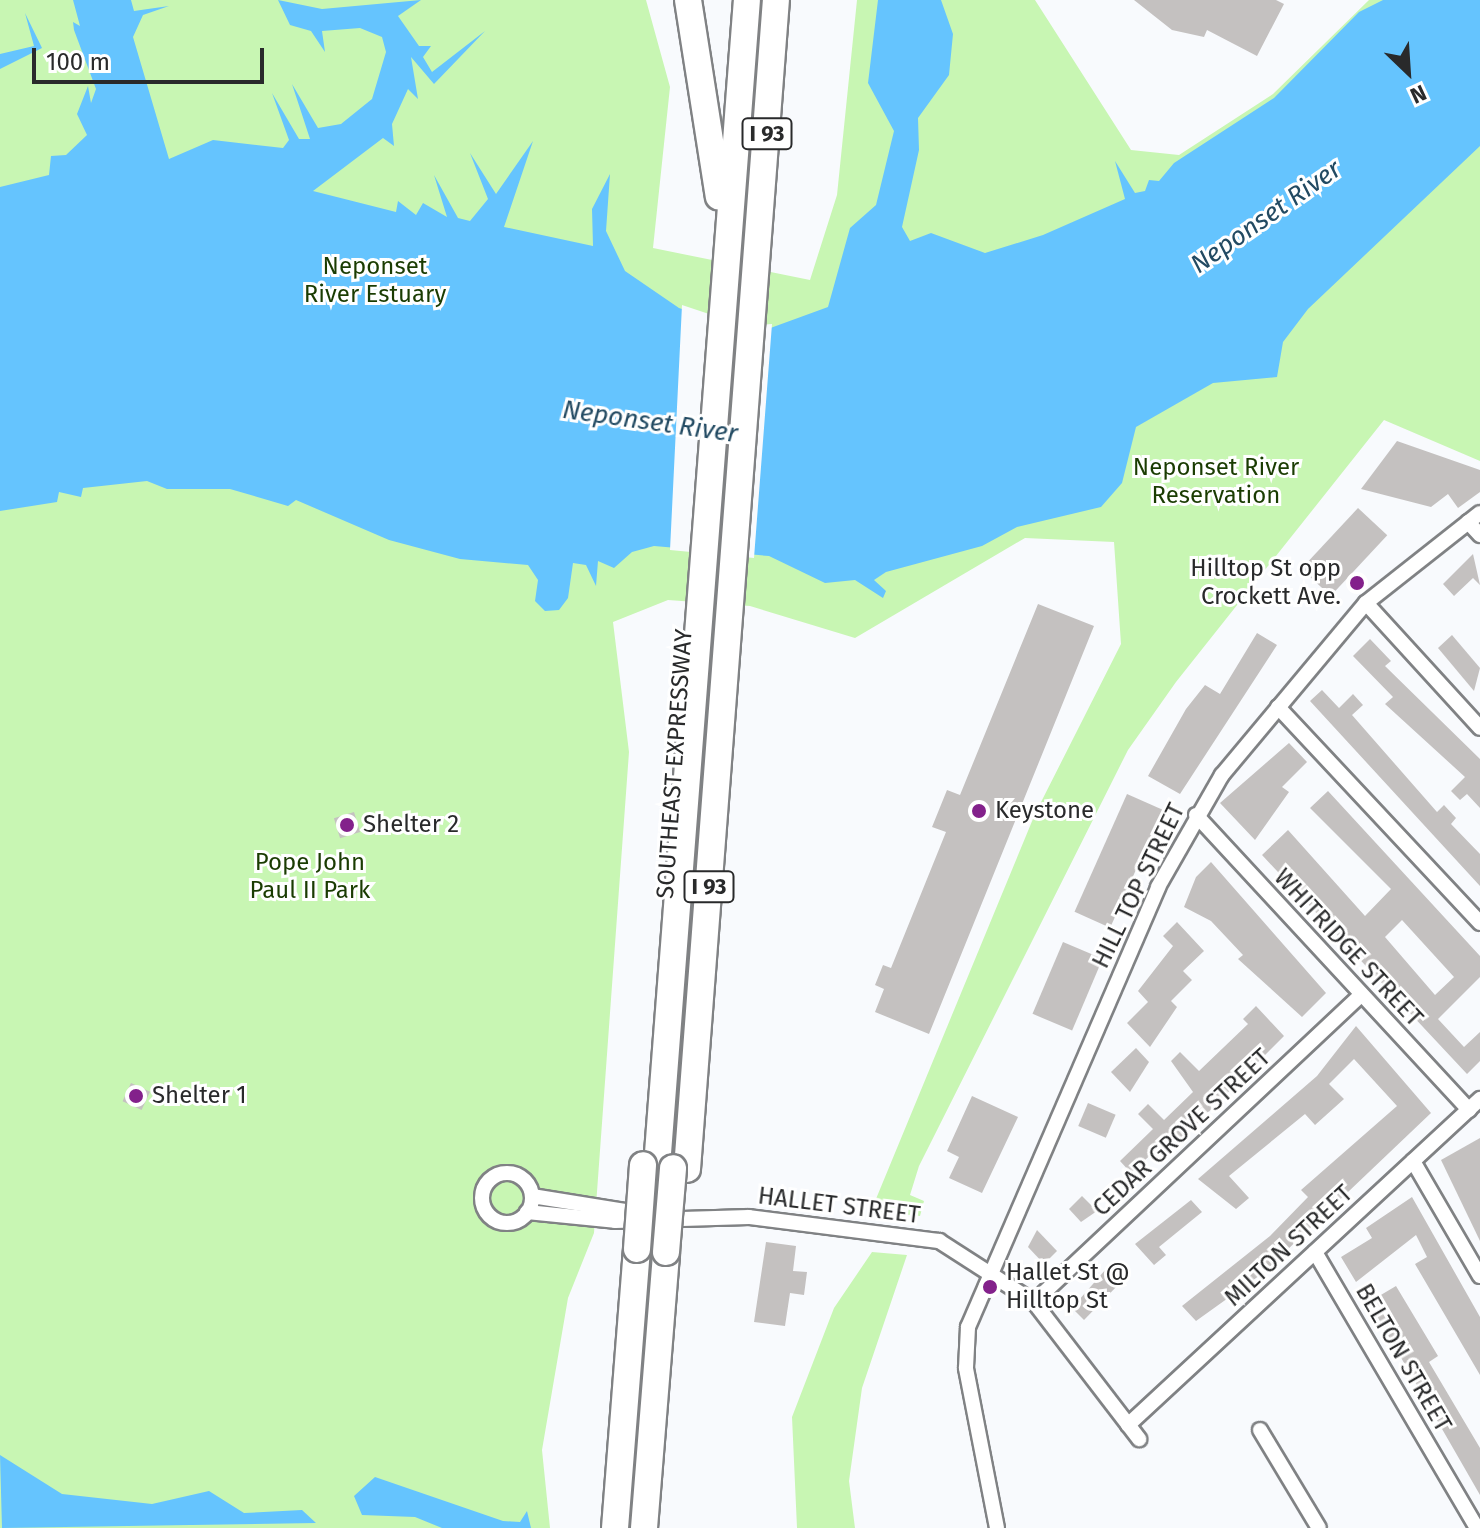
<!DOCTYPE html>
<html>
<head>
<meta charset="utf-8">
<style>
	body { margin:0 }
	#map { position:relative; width:1480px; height:1528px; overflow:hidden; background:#f8fafd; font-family:"Fira Sans",sans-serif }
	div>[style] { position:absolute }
	.green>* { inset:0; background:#c8f6b3 }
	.water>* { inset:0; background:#65c4fe }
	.pier>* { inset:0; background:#f8fafd }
	.building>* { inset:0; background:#c4c1c0; transform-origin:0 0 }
	.roads { filter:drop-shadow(2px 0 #808284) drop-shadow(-2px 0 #808284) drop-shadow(0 2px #808284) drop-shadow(0 -2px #808284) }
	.street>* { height:14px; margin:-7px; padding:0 7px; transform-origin:7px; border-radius:7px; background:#fff }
	.street>.ring { margin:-7px; padding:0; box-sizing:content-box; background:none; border:14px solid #fff; border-radius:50% }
	.highway>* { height:26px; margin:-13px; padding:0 13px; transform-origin:13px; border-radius:13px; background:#fff }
	.bridges { filter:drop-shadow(2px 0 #808284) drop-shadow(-2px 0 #808284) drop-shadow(0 2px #808284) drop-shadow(0 -2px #808284) }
	.highway-bridge>* { height:26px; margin:-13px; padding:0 13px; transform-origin:13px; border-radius:13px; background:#fff }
	.dots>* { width:22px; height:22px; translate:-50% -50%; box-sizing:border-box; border:4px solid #fff; border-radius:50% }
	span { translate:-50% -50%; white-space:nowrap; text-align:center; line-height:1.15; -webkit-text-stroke:6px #fff; paint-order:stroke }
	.shield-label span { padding:2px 6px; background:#fff; border:2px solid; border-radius:6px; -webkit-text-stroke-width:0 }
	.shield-label { font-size:22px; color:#292a2b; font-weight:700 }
	.park-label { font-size:24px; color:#1a3c02 }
	.poi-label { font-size:24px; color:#292a2b }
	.right { translate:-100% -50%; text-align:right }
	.left { translate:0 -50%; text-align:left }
	.street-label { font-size:24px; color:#292a2b }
	.water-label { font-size:26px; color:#224a62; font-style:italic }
	.north { position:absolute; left:1368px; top:32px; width:80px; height:80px; -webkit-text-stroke:6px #fff; paint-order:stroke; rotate:155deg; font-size:22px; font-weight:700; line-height:32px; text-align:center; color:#292a2b }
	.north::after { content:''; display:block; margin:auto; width:28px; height:36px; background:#292a2b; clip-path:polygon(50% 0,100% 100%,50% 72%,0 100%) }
	.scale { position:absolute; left:32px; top:48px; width:232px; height:36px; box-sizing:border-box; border:4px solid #292a2b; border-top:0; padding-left:10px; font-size:24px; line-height:28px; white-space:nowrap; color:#292a2b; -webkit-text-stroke:6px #fff; paint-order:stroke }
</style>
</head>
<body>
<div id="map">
	<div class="green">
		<div style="clip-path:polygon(0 0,646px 0,670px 87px,653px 248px,810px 280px,837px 195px,857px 0,1035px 0,1131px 150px,1179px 155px,1273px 94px,1369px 0,1480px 0,1480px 461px,1384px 420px,1176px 682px,1128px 750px,919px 1166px,910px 1195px,924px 1201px,920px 1216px,871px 1211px,1035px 814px,1121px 644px,1114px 542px,1025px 538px,855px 638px,750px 606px,668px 600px,613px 622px,629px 752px,594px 1233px,568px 1298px,542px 1450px,550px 1528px,0 1528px)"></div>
		<div style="clip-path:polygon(872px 1252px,907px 1255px,862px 1388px,849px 1481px,855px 1528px,797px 1528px,792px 1417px,834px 1308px)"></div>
	</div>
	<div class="water">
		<div style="clip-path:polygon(73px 0,131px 0,134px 11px,169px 6px,143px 15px,133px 37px,169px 159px,213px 140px,283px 148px,289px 140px,272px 93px,299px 139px,310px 139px,292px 84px,318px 128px,341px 124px,372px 99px,386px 52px,382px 37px,360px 28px,322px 31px,325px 52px,311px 31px,290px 25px,278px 0,322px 9px,421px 0,398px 16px,419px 46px,431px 46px,423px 57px,432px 72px,485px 31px,434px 84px,411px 57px,418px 99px,408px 89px,392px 124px,394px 146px,383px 138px,313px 191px,396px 212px,398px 201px,416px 215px,423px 203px,447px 217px,434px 175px,458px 218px,470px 221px,488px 199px,470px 153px,496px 194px,533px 141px,504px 227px,593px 246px,592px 209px,610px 174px,606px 231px,625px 271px,679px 308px,735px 327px,765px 330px,828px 307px,850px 228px,876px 205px,894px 131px,868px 83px,878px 0,941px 0,953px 34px,949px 75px,918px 118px,919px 150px,902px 227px,910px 241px,931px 233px,985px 253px,1043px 235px,1125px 199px,1115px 161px,1135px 193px,1145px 191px,1149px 180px,1159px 181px,1174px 163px,1274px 98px,1359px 12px,1383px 0,1480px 0,1480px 146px,1308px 309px,1283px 342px,1277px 377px,1213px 383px,1136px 427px,1122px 483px,1101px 507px,1017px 527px,982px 546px,886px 572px,874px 580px,886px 591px,883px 598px,855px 580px,825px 583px,769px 556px,654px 546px,632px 552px,614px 568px,598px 561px,596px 586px,586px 565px,573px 563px,568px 598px,559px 610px,545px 611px,535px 601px,538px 580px,528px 565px,460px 559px,389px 540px,296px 500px,288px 506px,230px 489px,167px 489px,147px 481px,83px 488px,81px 497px,59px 492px,57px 502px,0 511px,0 187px,49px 175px,51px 156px,66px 155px,87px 135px,77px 114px,88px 86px,91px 103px,96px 89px,74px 30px,73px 22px,80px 26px)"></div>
		<div style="clip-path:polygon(25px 13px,42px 48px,0 69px,0 54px,34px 46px)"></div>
		<div style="clip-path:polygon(0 1455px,62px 1494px,152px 1504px,209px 1491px,244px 1513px,302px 1510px,316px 1523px,2px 1528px)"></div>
		<div style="clip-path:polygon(375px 1477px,503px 1521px,520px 1522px,527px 1511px,531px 1528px,442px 1528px,415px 1517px,362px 1515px,354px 1496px)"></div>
	</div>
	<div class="pier">
		<div style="clip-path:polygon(682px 305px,745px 326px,772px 324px,754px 558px,670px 550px)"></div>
	</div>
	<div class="building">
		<div style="clip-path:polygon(1134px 0,1276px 0,1284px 4px,1257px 56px,1207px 30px,1204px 37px,1172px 30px)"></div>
		<div style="clip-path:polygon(1397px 441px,1480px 470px,1480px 492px,1458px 508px,1448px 494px,1431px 507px,1361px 489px)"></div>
		<div style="left:1358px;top:508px;width:40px;height:83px;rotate:43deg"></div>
		<div style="clip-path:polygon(1473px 554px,1480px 585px,1473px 578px,1454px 596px,1443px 584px)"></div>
		<div style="clip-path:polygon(1038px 604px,1094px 626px,929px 1034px,875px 1012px,884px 989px,875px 985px,883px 965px,891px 968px,946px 832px,932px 827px,947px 790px,960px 795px)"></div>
		<div style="clip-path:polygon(1257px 633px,1277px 645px,1180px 794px,1148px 776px,1186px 709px,1205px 685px,1220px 694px)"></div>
		<div style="clip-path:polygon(1452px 635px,1480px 668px,1474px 691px,1438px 648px)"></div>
		<div style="clip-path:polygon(1370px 639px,1391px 661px,1385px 666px,1480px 759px,1480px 808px,1467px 794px,1460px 800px,1451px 791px,1465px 777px,1385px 704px,1393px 697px,1353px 656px)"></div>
		<div style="clip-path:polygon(1322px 690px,1339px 708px,1353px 694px,1363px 705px,1352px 715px,1437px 812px,1444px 805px,1456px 818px,1451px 824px,1480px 854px,1480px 886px,1310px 701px)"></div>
		<div style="clip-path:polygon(1289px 743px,1307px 762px,1282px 787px,1289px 792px,1255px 840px,1220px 803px)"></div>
		<div style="clip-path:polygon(evenodd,1328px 791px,1480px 956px,1480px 977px,1438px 1019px,1464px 1047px,1480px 1032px,1480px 1061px,1467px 1074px,1262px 855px,1288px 830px,1365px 916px,1391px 889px,1310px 808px,1328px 791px,1402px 920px,1454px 977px,1435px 995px,1385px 937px,1402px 920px)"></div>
		<div style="left:1127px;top:794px;width:39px;height:129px;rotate:24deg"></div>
		<div style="left:354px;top:812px;width:21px;height:21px;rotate:73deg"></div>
		<div style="clip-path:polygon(1211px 862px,1326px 993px,1302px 1017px,1238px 959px,1243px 955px,1211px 921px,1184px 907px,1196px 877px)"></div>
		<div style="clip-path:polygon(1177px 922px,1204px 951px,1183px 971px,1192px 980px,1171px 1001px,1177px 1007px,1150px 1047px,1127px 1023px,1148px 1002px,1138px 991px,1173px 946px,1163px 936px)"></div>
		<div style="left:1063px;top:942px;width:43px;height:78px;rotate:23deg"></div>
		<div style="clip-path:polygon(1256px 1006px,1284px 1036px,1165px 1156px,1158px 1148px,1131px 1173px,1120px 1161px,1153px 1129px,1138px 1114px,1148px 1104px,1164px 1120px,1193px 1092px,1171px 1061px,1180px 1052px,1199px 1071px,1248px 1024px,1243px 1019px)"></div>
		<div style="clip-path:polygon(1356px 1026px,1431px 1113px,1263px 1273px,1196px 1321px,1182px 1306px,1270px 1236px,1308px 1197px,1301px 1190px,1397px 1106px,1354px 1059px,1329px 1084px,1344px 1099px,1315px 1125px,1305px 1114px,1229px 1176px,1249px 1198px,1236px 1209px,1198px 1179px,1317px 1076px)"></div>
		<div style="clip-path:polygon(1136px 1048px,1149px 1062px,1130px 1092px,1111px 1072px)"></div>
		<div style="left:131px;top:1083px;width:21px;height:20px;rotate:25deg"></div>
		<div style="clip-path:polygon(972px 1096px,1018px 1117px,982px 1193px,949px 1178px,959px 1157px,947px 1151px)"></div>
		<div style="left:1088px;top:1103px;width:30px;height:25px;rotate:23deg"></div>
		<div style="clip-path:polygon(1480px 1138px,1480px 1241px,1441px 1160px)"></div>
		<div style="clip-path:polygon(1082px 1196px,1097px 1211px,1081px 1222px,1069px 1209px)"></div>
		<div style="clip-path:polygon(1412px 1197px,1480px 1317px,1480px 1375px,1415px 1264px,1427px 1257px,1416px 1235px,1356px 1282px,1341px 1257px,1372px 1238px,1366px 1228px)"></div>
		<div style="clip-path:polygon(1191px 1200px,1202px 1212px,1159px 1247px,1166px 1255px,1154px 1265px,1135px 1244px)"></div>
		<div style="clip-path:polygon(1037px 1230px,1057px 1251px,1044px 1264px,1028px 1247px)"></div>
		<div style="clip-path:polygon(766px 1242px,796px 1246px,793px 1271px,807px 1272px,804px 1295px,790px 1293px,785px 1326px,754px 1322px)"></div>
		<div style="clip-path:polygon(1106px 1269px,1119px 1284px,1084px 1320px,1072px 1308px)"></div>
		<div style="clip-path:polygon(1396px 1286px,1438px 1356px,1429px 1362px,1480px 1448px,1480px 1495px,1369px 1302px)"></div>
	</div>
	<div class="roads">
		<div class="street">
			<div style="left:1468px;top:522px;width:18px;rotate:47deg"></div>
			<div style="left:1366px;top:603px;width:169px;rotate:47.6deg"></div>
			<div style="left:1278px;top:707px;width:296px;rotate:46.9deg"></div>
			<div style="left:1196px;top:815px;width:402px;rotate:47.2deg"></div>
			<div style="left:1413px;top:1161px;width:133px;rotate:59.8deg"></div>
			<div class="ring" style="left:482px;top:1173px;width:36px;height:36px"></div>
			<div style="left:532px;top:1196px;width:113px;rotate:9.1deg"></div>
			<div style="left:527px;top:1212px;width:88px;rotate:5.8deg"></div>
			<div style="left:615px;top:1221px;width:134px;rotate:-1.7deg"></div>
			<div style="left:749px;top:1217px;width:192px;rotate:7.2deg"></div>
			<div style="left:939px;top:1241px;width:113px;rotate:32.7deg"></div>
			<div style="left:1034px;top:1302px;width:173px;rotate:52.5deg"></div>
			<div style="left:1315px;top:1252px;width:320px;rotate:59.6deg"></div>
			<div style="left:1034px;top:1302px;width:447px;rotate:-43.2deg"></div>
			<div style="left:1128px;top:1425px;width:480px;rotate:-42.8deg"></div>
			<div style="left:1260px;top:1430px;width:114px;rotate:59deg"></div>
			<div style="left:997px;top:1528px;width:163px;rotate:-101deg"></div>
			<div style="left:966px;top:1368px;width:41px;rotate:-87.2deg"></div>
			<div style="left:968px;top:1327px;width:479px;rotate:-66.6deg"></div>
			<div style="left:1158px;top:887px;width:129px;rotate:-60.3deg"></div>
			<div style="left:1222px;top:775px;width:224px;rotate:-50.1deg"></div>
			<div style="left:1366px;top:603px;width:145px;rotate:-38.3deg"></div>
		</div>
		<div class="highway">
			<div style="left:688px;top:0;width:199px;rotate:81.1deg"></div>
			<div style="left:657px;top:1166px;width:1169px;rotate:-85.59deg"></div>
			<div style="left:687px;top:1169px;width:1172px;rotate:-85.65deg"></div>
			<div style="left:615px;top:1528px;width:280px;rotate:-85.5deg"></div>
			<div style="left:644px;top:1528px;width:277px;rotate:-85.4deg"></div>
		</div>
	</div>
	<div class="bridges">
		<div class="highway-bridge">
			<div style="left:637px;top:1249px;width:84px;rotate:-85.9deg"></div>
			<div style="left:666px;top:1252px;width:84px;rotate:-85.2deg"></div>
		</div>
	</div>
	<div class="dots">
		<div style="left:1357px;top:583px;background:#83218b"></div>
		<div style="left:979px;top:811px;background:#83218b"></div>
		<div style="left:347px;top:825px;background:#83218b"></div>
		<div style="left:136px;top:1096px;background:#83218b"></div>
		<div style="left:990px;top:1287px;background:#83218b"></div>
	</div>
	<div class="shield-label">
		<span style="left:767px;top:134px">I 93</span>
		<span style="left:709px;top:887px">I 93</span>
	</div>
	<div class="park-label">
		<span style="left:375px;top:281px">Neponset<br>River Estuary</span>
		<span style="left:1216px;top:482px">Neponset River<br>Reservation</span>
		<span style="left:310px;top:877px">Pope John<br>Paul II Park</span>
	</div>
	<div class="poi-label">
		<span class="right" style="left:1341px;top:583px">Hilltop St opp<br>Crockett Ave.</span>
		<span class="left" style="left:995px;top:811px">Keystone</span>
		<span class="left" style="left:363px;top:825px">Shelter 2</span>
		<span class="left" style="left:152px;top:1096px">Shelter 1</span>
		<span class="left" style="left:1006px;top:1287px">Hallet St @<br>Hilltop St</span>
	</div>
	<div class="street-label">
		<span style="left:675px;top:764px;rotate:-86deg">SOUTHEAST EXPRESSWAY</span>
		<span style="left:1139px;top:886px;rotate:-64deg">HILL TOP STREET</span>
		<span style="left:1348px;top:948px;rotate:47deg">WHITRIDGE STREET</span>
		<span style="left:1182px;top:1133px;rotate:-43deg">CEDAR GROVE STREET</span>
		<span style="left:839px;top:1206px;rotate:7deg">HALLET STREET</span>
		<span style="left:1289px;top:1246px;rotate:-43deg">MILTON STREET</span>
		<span style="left:1403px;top:1358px;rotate:60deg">BELTON STREET</span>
	</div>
	<div class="water-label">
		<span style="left:1266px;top:217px;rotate:-35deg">Neponset River</span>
		<span style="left:650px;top:422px;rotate:8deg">Neponset River</span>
	</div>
	<div class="north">N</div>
	<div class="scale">100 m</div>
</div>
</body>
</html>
